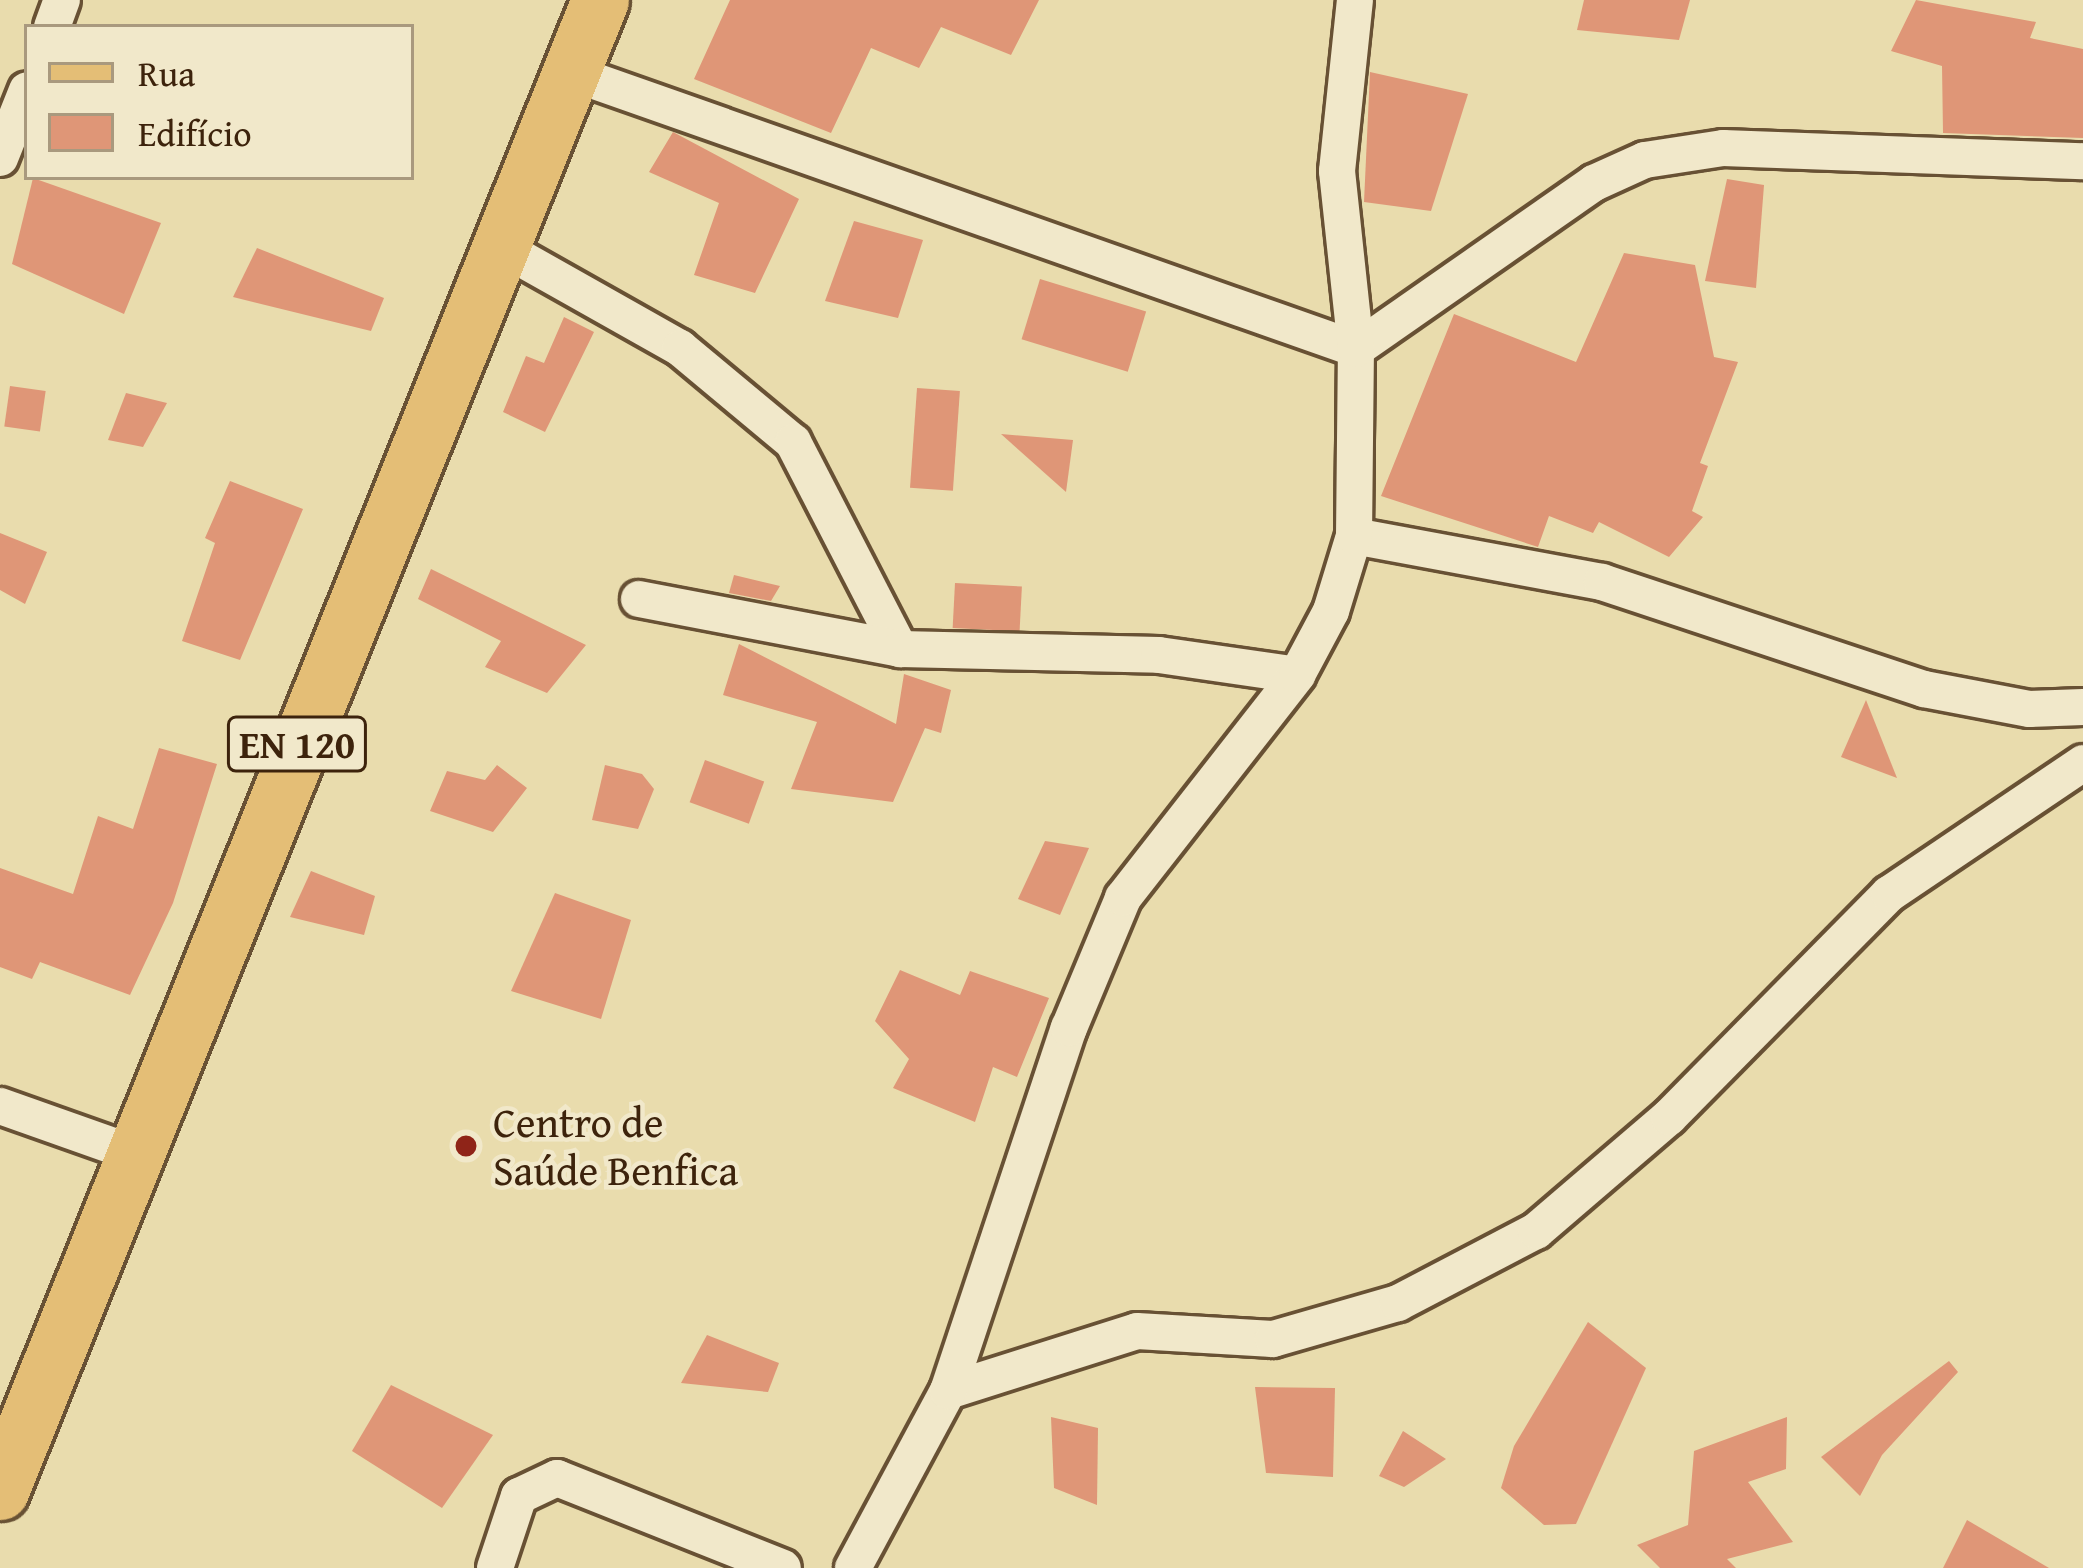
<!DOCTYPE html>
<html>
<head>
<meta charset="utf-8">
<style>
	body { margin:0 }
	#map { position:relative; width:2083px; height:1568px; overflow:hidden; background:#e9dcad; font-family:"Gentium Book Plus",serif }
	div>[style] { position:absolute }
	.building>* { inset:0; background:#df9677; transform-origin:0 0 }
	.roads { filter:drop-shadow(3px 0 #685134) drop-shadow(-3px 0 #685134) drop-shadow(0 3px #685134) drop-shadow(0 -3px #685134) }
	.street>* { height:36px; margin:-18px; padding:0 18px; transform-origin:18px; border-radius:18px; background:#f1e8ca }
	.primary>* { height:57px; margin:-28.5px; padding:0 28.5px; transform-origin:28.5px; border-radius:28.5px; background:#e4be76 }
	.dots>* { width:33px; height:33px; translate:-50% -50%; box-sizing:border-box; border:6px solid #f1e8ca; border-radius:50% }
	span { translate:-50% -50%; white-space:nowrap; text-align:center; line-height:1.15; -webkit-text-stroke:9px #f1e8ca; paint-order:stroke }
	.shield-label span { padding:3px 9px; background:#f1e8ca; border:3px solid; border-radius:9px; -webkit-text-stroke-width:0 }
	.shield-label { font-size:39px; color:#3d230c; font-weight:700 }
	.poi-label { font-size:42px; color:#3d230c }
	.left { translate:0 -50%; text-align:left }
	.legend { position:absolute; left:24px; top:24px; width:390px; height:156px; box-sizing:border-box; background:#f1e8ca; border:3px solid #a9997e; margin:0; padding:15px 21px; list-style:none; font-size:36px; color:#3d230c }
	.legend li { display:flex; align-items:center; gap:24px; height:60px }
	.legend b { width:60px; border:3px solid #a9997e }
</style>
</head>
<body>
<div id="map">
	<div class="building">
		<div style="clip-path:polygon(730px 0,1039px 0,1011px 55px,941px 27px,919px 68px,871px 48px,831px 133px,694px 79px)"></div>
		<div style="clip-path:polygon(1584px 0,1690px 0,1679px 40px,1577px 30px)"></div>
		<div style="clip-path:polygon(1916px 0,2036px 22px,2030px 38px,2083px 49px,2083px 138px,1943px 133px,1942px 66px,1891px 51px)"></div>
		<div style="clip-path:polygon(1370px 72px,1468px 94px,1431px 211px,1364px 202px)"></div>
		<div style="clip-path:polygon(673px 132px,799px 199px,755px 293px,694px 275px,719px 203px,649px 172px)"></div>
		<div style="clip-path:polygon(33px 178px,161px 223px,124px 314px,12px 264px)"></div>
		<div style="clip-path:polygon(1727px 179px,1764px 185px,1756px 288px,1705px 281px)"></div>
		<div style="clip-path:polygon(854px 221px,923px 240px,898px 318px,825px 301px)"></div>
		<div style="clip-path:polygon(257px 248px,384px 298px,371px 331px,233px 297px)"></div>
		<div style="clip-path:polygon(1624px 253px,1695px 265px,1714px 357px,1738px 362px,1700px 463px,1708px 466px,1692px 511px,1703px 517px,1669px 557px,1599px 522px,1593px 533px,1549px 516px,1538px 547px,1381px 496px,1454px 314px,1576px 362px)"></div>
		<div style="left:1040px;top:279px;width:111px;height:63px;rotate:17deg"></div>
		<div style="clip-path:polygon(564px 317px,594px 332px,545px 432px,503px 412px,526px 356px,544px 363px)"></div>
		<div style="left:10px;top:386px;width:36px;height:41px;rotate:8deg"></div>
		<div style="left:917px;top:388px;width:43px;height:100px;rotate:4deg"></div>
		<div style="clip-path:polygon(126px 393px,167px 403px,143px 447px,108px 440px)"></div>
		<div style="clip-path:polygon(1001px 434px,1073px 440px,1066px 492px)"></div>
		<div style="clip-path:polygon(230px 481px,303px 509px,240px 660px,182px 641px,215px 543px,205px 538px)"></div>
		<div style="clip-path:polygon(0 533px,47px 552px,25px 604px,0 590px)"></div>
		<div style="clip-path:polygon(431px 569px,586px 645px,547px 693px,485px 667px,501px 641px,418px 599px)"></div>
		<div style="clip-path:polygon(734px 575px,780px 586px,771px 601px,729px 593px)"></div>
		<div style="left:955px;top:583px;width:67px;height:45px;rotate:3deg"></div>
		<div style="clip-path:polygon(739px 644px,896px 724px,904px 674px,951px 690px,941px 733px,925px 728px,893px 802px,791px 789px,817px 722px,723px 695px)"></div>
		<div style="clip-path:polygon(1866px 700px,1897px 778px,1841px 757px)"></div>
		<div style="clip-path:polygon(159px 748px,217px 764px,173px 903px,130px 995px,40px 962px,32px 979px,0 967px,0 868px,73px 894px,98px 816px,133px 829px)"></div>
		<div style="left:705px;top:760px;width:63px;height:45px;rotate:20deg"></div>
		<div style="clip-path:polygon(497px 765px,527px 788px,493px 832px,430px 811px,447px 771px,485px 780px)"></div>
		<div style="clip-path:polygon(605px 765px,642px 774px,654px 789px,638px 829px,592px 820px)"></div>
		<div style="clip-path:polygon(1045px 841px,1089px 848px,1060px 915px,1018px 899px)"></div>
		<div style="clip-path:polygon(311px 871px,375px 896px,364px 935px,290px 917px)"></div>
		<div style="clip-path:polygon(555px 893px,631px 920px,601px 1019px,511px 991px)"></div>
		<div style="clip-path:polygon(900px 970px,960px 995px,970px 971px,1049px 998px,1017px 1077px,993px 1067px,975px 1122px,893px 1088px,909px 1059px,875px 1021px)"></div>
		<div style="clip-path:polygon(1588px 1322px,1646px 1368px,1576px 1524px,1544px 1525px,1501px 1488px,1514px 1446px)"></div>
		<div style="clip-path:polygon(707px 1335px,779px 1363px,768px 1392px,681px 1383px)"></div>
		<div style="clip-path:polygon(1949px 1361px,1958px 1372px,1882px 1455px,1860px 1496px,1821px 1457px)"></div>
		<div style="clip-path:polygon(391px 1385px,493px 1435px,442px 1508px,352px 1451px)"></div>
		<div style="clip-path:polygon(1255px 1387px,1335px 1388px,1333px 1477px,1266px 1473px)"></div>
		<div style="clip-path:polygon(1051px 1417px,1098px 1428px,1097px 1505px,1054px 1488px)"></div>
		<div style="clip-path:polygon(1787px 1417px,1786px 1469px,1748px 1482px,1793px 1542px,1727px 1559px,1736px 1568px,1660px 1568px,1637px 1545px,1688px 1525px,1694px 1451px)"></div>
		<div style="clip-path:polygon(1403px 1431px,1446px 1459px,1404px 1487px,1379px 1476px)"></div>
		<div style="clip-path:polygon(1967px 1520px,2049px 1568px,1943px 1568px)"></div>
	</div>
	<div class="roads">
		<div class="street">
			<div style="left:52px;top:27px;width:29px;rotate:-70deg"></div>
			<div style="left:569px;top:72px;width:834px;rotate:19.39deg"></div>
			<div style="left:1356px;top:349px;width:290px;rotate:-34.9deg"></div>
			<div style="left:1594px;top:183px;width:56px;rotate:-24.3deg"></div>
			<div style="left:1645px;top:160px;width:79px;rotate:-8.7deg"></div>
			<div style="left:1723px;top:148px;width:360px;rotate:2.1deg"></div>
			<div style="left:0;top:158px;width:73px;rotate:-68.3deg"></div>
			<div style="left:499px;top:246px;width:208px;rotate:29.4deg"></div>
			<div style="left:680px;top:348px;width:147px;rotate:39.8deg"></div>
			<div style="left:793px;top:442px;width:233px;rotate:62.7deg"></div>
			<div style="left:1354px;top:536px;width:252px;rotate:10.5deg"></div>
			<div style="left:1602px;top:582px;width:339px;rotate:18.4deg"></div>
			<div style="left:1924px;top:689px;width:107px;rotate:10.8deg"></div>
			<div style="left:2029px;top:709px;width:54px;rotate:-2.1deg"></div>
			<div style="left:639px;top:599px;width:266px;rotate:10.8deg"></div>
			<div style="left:900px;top:649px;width:259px;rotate:1.3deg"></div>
			<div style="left:1159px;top:655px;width:139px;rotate:8.2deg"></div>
			<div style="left:0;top:1106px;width:138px;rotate:19.5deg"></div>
			<div style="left:948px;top:1391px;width:198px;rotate:-17.6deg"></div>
			<div style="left:1137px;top:1331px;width:136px;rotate:3.4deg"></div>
			<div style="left:1273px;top:1339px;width:130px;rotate:-16.1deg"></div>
			<div style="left:1398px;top:1303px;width:156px;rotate:-27.6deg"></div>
			<div style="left:1536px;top:1231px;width:175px;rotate:-40.6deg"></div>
			<div style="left:1669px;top:1117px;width:313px;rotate:-45.4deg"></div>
			<div style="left:1889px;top:894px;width:234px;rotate:-34deg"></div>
			<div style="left:495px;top:1568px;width:76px;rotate:-71.6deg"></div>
			<div style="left:519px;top:1496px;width:42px;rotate:-25.3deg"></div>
			<div style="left:557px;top:1478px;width:243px;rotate:21.7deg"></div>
			<div style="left:853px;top:1568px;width:201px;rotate:-61.8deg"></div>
			<div style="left:948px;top:1391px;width:383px;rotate:-71.6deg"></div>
			<div style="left:1069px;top:1028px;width:141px;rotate:-67.4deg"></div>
			<div style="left:1123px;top:898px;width:283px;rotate:-52deg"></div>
			<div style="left:1297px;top:675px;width:72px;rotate:-62deg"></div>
			<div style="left:1331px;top:611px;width:78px;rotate:-73deg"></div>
			<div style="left:1354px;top:536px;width:187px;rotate:-89.4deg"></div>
			<div style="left:1356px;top:349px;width:179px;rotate:-96.1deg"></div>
			<div style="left:1337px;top:171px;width:172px;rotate:-84deg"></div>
		</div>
		<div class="primary">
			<div style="left:0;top:1491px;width:1607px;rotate:-68.08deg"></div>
		</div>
	</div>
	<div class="dots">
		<div style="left:466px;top:1146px;background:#8f2418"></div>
	</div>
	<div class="shield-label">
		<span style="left:297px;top:744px">EN 120</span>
	</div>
	<div class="poi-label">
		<span class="left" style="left:493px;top:1146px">Centro de<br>Saúde Benfica</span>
	</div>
	<ul class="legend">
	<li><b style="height:15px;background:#e4be76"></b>Rua</li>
	<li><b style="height:33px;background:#df9677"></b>Edifício</li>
	</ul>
</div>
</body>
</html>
